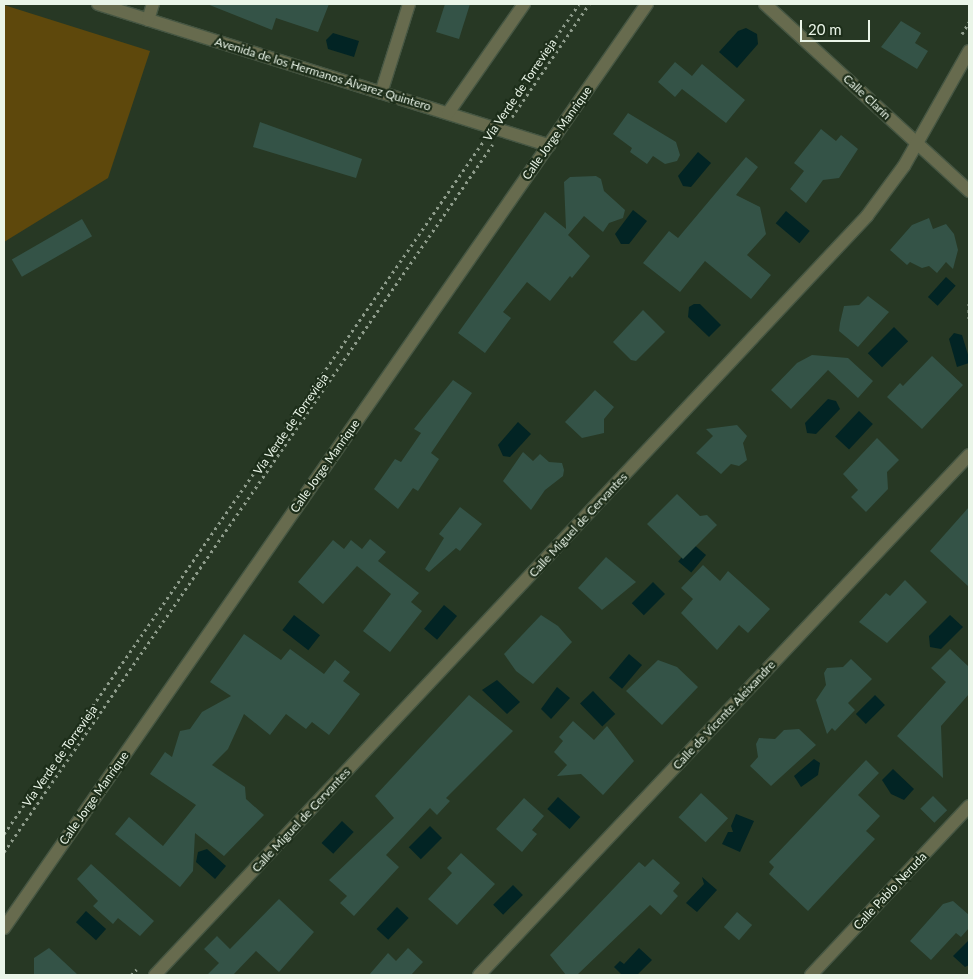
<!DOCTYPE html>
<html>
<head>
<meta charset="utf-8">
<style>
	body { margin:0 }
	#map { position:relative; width:973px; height:979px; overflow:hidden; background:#273824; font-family:Lato,sans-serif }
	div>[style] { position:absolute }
	.green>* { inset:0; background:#5e480c }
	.water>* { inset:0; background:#022424; transform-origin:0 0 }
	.building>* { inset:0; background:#345347; transform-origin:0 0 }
	.path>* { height:3px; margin-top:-1.5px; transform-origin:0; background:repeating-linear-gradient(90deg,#8e9c8b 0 2.5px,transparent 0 6.5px) }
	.roads { filter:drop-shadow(1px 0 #465643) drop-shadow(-1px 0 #465643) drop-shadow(0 1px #465643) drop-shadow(0 -1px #465643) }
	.street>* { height:12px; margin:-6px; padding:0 6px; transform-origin:6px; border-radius:6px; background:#676b4e }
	span { translate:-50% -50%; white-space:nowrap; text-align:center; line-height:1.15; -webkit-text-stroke:4.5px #1d2e1a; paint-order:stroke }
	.street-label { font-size:12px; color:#eaf5e8 }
	.frame { position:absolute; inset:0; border:5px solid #eaf5e8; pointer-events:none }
	.scale { position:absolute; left:800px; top:20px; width:70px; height:22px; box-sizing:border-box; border:2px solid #eaf5e8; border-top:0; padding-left:6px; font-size:15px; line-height:18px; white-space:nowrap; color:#eaf5e8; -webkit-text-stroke:4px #1d2e1a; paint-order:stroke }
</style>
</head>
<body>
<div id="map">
	<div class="green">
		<div style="clip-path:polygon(4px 5px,150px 51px,108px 178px,4px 242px)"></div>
	</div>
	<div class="water">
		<div style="clip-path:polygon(746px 28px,757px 34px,758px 44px,737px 68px,719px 52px,738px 31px)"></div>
		<div style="clip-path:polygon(333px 33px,359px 41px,354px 57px,328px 49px,326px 40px)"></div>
		<div style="clip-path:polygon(698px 152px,711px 163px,691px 187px,683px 186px,678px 176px)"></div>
		<div style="clip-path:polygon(633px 210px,647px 221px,629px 244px,621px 244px,615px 234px)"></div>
		<div style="left:786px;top:211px;width:31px;height:16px;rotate:40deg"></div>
		<div style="left:946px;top:277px;width:13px;height:27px;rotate:42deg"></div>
		<div style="clip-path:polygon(694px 304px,700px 304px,721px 325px,709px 337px,688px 317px,689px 307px)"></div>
		<div style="left:894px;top:327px;width:20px;height:37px;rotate:45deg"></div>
		<div style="clip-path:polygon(954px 333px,962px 335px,969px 358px,969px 363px,957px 367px,949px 339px)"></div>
		<div style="clip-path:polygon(828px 399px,836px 401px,840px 409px,816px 434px,807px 433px,805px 423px)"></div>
		<div style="left:859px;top:411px;width:19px;height:35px;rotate:43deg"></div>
		<div style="clip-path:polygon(518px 422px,531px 434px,510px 457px,503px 456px,498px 445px)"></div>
		<div style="left:693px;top:544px;width:17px;height:23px;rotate:40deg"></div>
		<div style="left:653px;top:582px;width:17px;height:30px;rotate:45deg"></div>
		<div style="left:444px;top:605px;width:17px;height:31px;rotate:40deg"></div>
		<div style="left:294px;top:615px;width:33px;height:19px;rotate:38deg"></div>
		<div style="clip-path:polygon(950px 615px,963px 627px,941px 649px,930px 647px,929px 636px)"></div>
		<div style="left:629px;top:654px;width:17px;height:31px;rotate:40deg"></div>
		<div style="clip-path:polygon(497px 680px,520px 702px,507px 714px,482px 690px)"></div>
		<div style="clip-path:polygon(557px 687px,570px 698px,551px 719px,541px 709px)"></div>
		<div style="left:593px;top:691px;width:32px;height:18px;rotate:46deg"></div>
		<div style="left:875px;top:695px;width:14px;height:27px;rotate:45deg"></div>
		<div style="clip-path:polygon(814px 759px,820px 763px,818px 775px,801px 787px,794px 776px)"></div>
		<div style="clip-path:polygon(893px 769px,914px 789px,904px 800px,891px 794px,882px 780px)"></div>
		<div style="left:558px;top:797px;width:30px;height:16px;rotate:42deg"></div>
		<div style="clip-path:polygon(736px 814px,754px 821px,740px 852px,722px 844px,728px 832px,733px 832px,731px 826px)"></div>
		<div style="left:342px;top:821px;width:16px;height:30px;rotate:43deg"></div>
		<div style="left:430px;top:826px;width:17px;height:30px;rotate:45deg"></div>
		<div style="clip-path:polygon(207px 849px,226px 866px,215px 879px,196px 862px,198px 852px)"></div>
		<div style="clip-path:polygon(702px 877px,717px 890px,697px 912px,686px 903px,704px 884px)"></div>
		<div style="left:513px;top:885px;width:14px;height:28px;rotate:45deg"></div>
		<div style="left:397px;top:907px;width:16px;height:30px;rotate:43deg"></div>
		<div style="left:86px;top:911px;width:27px;height:15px;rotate:42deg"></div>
		<div style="clip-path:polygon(969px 940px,969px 965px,965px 967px,953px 956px)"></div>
		<div style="clip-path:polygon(639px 948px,652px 960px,637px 975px,622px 975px,614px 967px,620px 961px,624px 964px)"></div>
	</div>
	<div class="building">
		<div style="clip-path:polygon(207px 4px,329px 4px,318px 32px,276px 18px,272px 30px)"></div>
		<div style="clip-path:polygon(445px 4px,470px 4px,459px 39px,436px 32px)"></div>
		<div style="clip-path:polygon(901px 21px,921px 33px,915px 43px,928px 51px,917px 69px,881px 47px)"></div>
		<div style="clip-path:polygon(675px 62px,692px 76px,702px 64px,745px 100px,726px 123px,682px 89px,675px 97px,658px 82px)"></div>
		<div style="clip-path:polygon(628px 113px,676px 142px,680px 155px,677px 161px,665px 164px,653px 156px,647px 164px,630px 152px,632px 148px,613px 134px)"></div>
		<div style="clip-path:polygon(260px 122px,362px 159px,356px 178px,253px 147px)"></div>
		<div style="clip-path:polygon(821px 129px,836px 141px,841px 135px,858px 149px,839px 178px,823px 180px,806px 203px,790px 189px,804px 171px,794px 163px)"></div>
		<div style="clip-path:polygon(746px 157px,758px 167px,736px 195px,760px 207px,766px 234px,747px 255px,771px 275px,751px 299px,705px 261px,680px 292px,643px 263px,669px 231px,678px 238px)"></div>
		<div style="clip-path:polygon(596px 176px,601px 179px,604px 191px,625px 210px,623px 218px,609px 223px,603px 232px,584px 216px,568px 235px,590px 256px,572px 278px,570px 276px,550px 301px,527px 282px,503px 312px,511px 318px,485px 353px,458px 333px,545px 212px,566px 229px,564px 182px,570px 177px)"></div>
		<div style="clip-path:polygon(929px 218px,933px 229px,946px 224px,954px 234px,958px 250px,953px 269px,946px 262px,937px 273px,929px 266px,922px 268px,910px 262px,907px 265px,890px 250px,912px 225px)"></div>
		<div style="left:82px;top:219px;width:20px;height:81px;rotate:60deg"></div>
		<div style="clip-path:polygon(868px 296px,889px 312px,858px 347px,839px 331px,840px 323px,844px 306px,859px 305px)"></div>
		<div style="clip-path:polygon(643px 310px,665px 332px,636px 361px,631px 360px,613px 342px)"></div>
		<div style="clip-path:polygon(812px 355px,848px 358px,873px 381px,858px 398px,828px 370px,791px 409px,771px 390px,797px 363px)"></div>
		<div style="clip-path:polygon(932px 356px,963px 385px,922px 429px,887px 397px,900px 383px,903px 386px)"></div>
		<div style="clip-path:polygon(453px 380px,472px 393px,431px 453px,439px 459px,418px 491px,413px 488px,398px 509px,374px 489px,395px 459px,401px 462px,421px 433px,414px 429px)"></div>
		<div style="clip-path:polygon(595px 390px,614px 407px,604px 419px,604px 433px,582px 438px,565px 422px)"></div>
		<div style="clip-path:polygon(737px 425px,747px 436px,743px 443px,747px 460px,739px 466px,731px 464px,721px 474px,696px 453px,713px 436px,706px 429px)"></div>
		<div style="clip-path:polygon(877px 438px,899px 460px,887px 472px,888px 489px,866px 512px,851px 497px,858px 490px,843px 474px)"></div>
		<div style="clip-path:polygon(523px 452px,533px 461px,540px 454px,549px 462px,562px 463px,564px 470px,563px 476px,545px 490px,531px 510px,503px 481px)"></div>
		<div style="clip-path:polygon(677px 494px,700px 516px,707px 515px,717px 525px,683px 559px,647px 524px)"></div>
		<div style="clip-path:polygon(460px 507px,482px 524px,460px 551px,456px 548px,429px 572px,425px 569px,444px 538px,439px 534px)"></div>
		<div style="clip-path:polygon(969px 507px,969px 587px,930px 551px)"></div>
		<div style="clip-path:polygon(370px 539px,386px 552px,378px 561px,419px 593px,411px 602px,422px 611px,390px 652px,363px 631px,391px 594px,357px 566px,323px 604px,298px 582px,333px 540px,344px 549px,351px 540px,362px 549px)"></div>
		<div style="clip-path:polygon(606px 557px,636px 582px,602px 610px,578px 588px)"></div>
		<div style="clip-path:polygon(703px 565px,720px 581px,728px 571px,770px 609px,748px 633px,739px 625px,717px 650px,681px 613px,693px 599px,681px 588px)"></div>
		<div style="clip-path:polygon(905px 580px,927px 602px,887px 643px,859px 622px,886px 593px,890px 596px)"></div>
		<div style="clip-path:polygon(541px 615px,558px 626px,572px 642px,533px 684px,516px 671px,504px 654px)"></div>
		<div style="clip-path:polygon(244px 634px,281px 660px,290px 649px,324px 674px,335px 660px,350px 672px,343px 681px,360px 694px,329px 735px,312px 722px,306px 729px,286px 714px,270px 735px,244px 714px,228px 749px,212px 765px,245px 787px,246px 799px,264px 815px,224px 856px,195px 833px,193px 871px,180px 887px,115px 834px,129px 817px,163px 846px,196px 805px,150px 774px,165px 752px,172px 757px,180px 731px,190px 729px,202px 712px,231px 696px,210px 682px)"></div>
		<div style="clip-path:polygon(950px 649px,969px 667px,969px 694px,941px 726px,943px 778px,897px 736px,946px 682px,931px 668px)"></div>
		<div style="clip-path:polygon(851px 659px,872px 679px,848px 703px,855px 710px,835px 731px,832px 728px,827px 734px,816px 700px,826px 685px,824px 673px,827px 668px,843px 667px)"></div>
		<div style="clip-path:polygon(658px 660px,677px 667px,698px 687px,662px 725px,626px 691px)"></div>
		<div style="clip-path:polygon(469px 695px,513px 731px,446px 798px,450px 801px,437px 815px,430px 808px,386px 855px,399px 867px,354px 916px,340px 903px,347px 896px,329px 880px,394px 818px,375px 796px)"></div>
		<div style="clip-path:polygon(573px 721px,594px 740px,607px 726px,634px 761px,603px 795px,581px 774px,557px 776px,567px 765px,554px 752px,563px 741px,559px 737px)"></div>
		<div style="clip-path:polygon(799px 729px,816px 745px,771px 786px,750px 766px,758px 757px,756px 744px,759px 738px,775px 739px,784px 730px)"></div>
		<div style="clip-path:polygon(866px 760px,879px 773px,858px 795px,880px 816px,866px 831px,875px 839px,808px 911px,769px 874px,774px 867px,769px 862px)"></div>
		<div style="left:701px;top:793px;width:37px;height:33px;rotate:43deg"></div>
		<div style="left:933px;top:796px;width:20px;height:18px;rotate:45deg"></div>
		<div style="clip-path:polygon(524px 798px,544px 816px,532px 830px,537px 834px,522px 852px,496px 829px)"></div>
		<div style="clip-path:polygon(461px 853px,495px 884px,457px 925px,428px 899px,452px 873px,447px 868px)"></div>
		<div style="clip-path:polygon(653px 859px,680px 883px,673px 891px,678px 896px,661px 915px,650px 905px,577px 975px,566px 975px,550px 955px,639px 862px,645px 867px)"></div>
		<div style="clip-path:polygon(91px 864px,154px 921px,140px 936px,118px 918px,113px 924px,93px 906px,98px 901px,77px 879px)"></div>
		<div style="clip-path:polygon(279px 899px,314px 932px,279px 972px,256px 951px,233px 975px,207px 975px,219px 963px,204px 949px,217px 936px,230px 949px)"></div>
		<div style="clip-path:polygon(953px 901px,969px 915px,969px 928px,961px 937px,956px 933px,931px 960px,910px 941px,943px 904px)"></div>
		<div style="left:737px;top:912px;width:20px;height:20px;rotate:41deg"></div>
		<div style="clip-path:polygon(49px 948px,78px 975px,34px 975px,34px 958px)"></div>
		<div style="clip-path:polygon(408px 948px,423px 962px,411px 975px,369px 975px,388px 953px,396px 961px)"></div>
	</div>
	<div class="path">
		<div style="left:962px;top:34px;width:14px;rotate:-60deg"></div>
		<div style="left:504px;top:112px;width:131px;rotate:-55.2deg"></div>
		<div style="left:512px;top:117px;width:137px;rotate:-55.7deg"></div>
		<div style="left:969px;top:303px;width:18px;rotate:90deg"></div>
		<div style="left:4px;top:834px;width:842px;rotate:-55.31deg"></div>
		<div style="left:4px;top:852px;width:860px;rotate:-55.37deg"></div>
		<div style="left:131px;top:975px;width:8px;rotate:-45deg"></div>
	</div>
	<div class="roads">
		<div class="street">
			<div style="left:98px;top:4px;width:473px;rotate:17.4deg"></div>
			<div style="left:765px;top:4px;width:277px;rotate:42.5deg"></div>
			<div style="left:148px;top:20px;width:17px;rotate:-73deg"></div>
			<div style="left:381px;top:93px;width:93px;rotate:-72.5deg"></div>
			<div style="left:448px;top:113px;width:133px;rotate:-55.1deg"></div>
			<div style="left:4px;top:928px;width:1126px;rotate:-55.17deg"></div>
			<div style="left:155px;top:975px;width:1041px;rotate:-46.83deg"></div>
			<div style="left:867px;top:216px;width:62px;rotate:-53.5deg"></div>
			<div style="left:904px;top:166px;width:132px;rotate:-60.5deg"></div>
			<div style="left:479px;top:975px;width:714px;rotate:-46.7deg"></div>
			<div style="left:811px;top:975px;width:231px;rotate:-46.9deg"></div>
		</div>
	</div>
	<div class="street-label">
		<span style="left:323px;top:74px;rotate:17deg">Avenida de los Hermanos Álvarez Quintero</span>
		<span style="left:520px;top:90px;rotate:-56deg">Vía Verde de Torrevieja</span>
		<span style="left:867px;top:97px;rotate:43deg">Calle Clarín</span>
		<span style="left:557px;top:133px;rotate:-55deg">Calle Jorge Manrique</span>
		<span style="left:291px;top:424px;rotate:-55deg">Vía Verde de Torrevieja</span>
		<span style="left:325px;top:466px;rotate:-55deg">Calle Jorge Manrique</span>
		<span style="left:578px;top:525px;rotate:-47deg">Calle Miguel de Cervantes</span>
		<span style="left:724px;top:715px;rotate:-47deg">Calle de Vicente Aleixandre</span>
		<span style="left:60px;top:756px;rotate:-55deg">Vía Verde de Torrevieja</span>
		<span style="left:94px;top:798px;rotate:-55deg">Calle Jorge Manrique</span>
		<span style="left:301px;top:820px;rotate:-47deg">Calle Miguel de Cervantes</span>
		<span style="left:890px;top:891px;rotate:-47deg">Calle Pablo Neruda</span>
	</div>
	<div class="frame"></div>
	<div class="scale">20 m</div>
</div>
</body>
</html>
